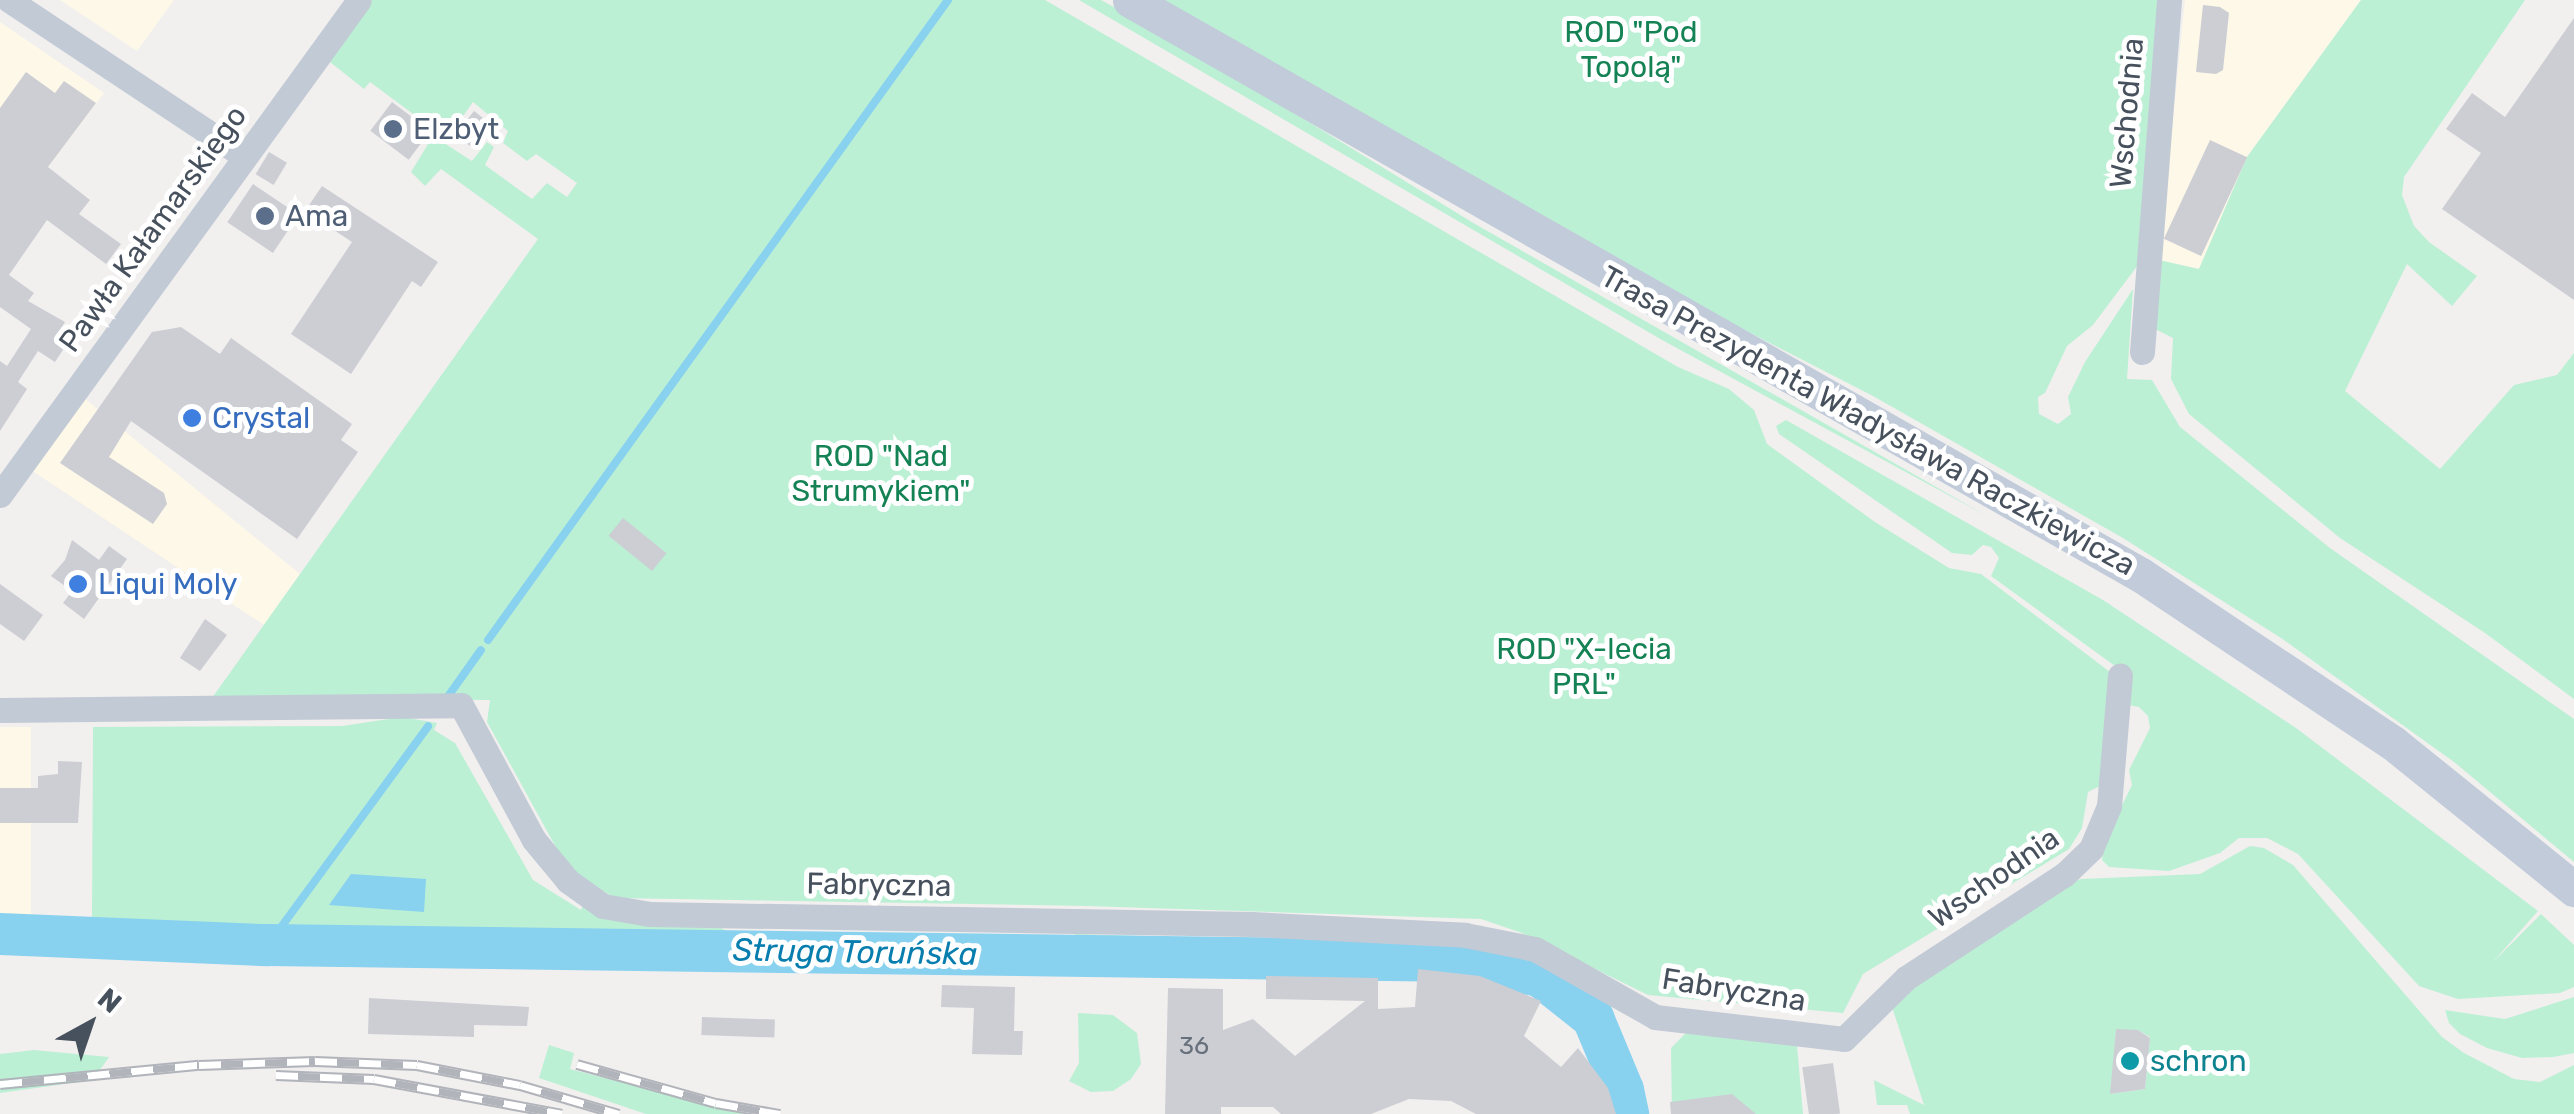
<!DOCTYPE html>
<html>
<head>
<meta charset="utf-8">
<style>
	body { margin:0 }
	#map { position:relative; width:2574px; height:1114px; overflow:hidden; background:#f2efef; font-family:Rubik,sans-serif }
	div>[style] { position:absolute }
	.commercial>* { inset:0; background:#fdf8e8; transform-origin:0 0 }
	.green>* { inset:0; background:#bcf0d5 }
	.water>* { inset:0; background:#88d1ef }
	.stream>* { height:8px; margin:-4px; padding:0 4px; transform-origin:4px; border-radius:4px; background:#88d1ef }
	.river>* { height:42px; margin:-21px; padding:0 21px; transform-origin:21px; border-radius:21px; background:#88d1ef }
	.building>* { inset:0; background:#ccced4; transform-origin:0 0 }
	.minor>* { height:25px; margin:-12.5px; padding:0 12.5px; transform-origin:12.5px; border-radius:12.5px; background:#c2cad5 }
	.secondary>* { height:35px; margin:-17.5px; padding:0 17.5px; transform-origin:17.5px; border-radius:17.5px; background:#c1cbd9 }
	.rail>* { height:11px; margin-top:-5.5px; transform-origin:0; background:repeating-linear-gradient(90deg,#fff 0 22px,#b1b4ba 0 44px); box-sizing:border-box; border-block:2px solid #b1b4ba }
	.dots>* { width:28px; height:28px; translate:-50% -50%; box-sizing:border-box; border:5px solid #fff; border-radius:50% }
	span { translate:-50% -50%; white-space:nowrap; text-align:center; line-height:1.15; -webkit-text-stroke:10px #fff; paint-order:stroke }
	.number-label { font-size:25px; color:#68707b }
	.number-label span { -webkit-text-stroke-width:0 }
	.park-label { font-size:30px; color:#148254 }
	.street-label { font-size:30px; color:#47515d }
	.service-label { font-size:30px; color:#4e5e75 }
	.left { translate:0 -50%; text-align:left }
	.shop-label { font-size:30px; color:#366cbe }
	.culture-label { font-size:30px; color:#0d838f }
	.water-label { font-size:32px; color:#087eaf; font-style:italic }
	.north { position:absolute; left:40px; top:974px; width:100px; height:100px; -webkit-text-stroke:8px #fff; paint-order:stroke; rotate:40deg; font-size:28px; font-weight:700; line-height:40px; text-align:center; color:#47515d }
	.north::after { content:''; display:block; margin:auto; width:35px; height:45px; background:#47515d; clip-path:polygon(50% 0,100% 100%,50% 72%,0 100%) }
</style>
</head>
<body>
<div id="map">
	<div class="commercial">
		<div style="clip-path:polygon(60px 0,174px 0,137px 51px)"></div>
		<div style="clip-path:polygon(2185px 0,2361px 0,2247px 157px,2199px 269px,2159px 260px)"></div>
		<div style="clip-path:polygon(0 22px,104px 93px,44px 173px,0 206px)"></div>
		<div style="clip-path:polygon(84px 398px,300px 574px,264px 625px,31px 470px)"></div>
		<div style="left:0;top:727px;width:31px;height:189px"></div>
	</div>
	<div class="green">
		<div style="clip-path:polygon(evenodd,372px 0,1045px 0,1678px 367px,1729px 389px,1754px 410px,1767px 444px,1875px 522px,1949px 568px,1981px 574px,2110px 672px,2102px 785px,2088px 792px,2082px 828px,2069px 849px,1863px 974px,1843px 1013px,1648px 995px,1522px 933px,1481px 919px,1086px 906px,615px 898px,569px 871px,487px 722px,490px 700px,212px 698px,538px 239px,441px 169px,425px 186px,411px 172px,436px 131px,370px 82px,364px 89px,325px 58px,372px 0,473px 102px,508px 131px,503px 143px,527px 161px,536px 154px,577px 183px,567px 197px,547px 183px,532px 199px,485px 165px,494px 147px,487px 142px,472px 161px,444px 143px,473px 102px)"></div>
		<div style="clip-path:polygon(1079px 0,1101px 0,1180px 43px,1475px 224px,1987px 516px,1662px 340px)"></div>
		<div style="clip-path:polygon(1162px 0,2158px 0,2138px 265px,2093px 325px,2067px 346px,2045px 393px,2038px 397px,2039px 414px,2058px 424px,2071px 414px,2068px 397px,2085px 362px,2133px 289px,2127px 379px,2152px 380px,2180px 427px,2330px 548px,2574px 719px,2574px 862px,2454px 762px,2281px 638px,2123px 538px,1873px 396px,1661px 287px)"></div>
		<div style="clip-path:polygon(2361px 0,2525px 0,2404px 177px,2402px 195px,2414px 226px,2429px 242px,2477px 276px,2452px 306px,2407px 264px,2345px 391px,2440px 469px,2514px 385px,2557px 375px,2574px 353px,2574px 699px,2485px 633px,2340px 538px,2189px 414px,2171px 379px,2173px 338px,2155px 329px,2159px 260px,2199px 269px,2247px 157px)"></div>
		<div style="clip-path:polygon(1786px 420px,2103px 600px,2296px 728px,2538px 911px,2492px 963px,2541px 914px,2574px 945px,2574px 987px,2560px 993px,2458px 999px,2419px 986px,2298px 854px,2267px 838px,2239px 838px,2220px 853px,2169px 871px,2109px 867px,2102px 860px,2105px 840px,2132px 785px,2129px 770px,2150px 728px,2148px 716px,2139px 707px,2123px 704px,2126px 674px,1991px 576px,1999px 558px,1991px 547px,1983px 545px,1972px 555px,1952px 553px,1779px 434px,1776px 426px)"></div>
		<div style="clip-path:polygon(402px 717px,437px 723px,434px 730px,455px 743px,533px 880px,581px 910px,583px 905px,710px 922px,734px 935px,1034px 947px,1031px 966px,0 953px,0 916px,92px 918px,93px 727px,342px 726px)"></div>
		<div style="clip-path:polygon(evenodd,2250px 846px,2264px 848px,2293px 865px,2442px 1037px,2464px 1053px,2514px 1079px,2540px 1082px,2574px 1065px,2574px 1114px,1910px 1114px,1907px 1105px,1877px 1105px,1874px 1080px,1924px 1105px,1891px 1004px,2059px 886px,2081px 879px,2200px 874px,2250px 846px,2116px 1030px,2138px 1030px,2150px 1037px,2145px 1089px,2111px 1094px,2116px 1030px)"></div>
		<div style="clip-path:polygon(1076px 934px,1394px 944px,1494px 949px,1488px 974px,1456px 966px,1254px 973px,1210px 967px,1119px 973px,1056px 969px,1060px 945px)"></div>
		<div style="clip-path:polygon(2574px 997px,2574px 1053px,2553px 1057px,2522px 1058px,2487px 1048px,2460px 1034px,2449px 1023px,2445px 1010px,2505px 1019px)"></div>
		<div style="clip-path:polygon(1078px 1013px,1113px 1015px,1137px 1033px,1141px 1064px,1131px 1079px,1113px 1091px,1091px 1092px,1069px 1081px,1079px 1063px)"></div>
		<div style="clip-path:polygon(1690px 1029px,1797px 1045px,1803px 1114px,1672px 1114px,1671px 1048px)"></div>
		<div style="clip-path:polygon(549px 1045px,574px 1053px,570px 1069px,745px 1114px,646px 1114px,539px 1078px)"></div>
		<div style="clip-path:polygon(34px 1050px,109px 1057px,93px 1080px,0 1093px,0 1054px)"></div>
	</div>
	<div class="water">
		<div style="clip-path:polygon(351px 874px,426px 879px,424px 912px,329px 905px)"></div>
	</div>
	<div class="stream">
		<div style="left:488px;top:640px;width:788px;rotate:-54.29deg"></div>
		<div style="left:449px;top:695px;width:55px;rotate:-54.6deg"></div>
		<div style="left:268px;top:945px;width:271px;rotate:-53.8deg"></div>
	</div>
	<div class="river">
		<div style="left:0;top:934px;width:268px;rotate:2.4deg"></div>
		<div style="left:268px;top:945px;width:1195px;rotate:0.77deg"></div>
		<div style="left:1463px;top:961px;width:78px;rotate:11deg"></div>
		<div style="left:1540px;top:976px;width:68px;rotate:38.4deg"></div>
		<div style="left:1593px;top:1018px;width:78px;rotate:67.4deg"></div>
		<div style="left:1623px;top:1090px;width:25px;rotate:78deg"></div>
	</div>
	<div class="building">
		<div style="clip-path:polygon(2203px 5px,2220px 7px,2229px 13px,2223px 70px,2216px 74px,2196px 72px)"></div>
		<div style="clip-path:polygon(2574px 18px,2574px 300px,2442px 209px,2481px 153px,2446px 129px,2472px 93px,2505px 117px)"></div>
		<div style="clip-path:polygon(26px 72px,55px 93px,64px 81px,96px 103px,48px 167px,90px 200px,79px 214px,121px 244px,106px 264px,47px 220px,9px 275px,34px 293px,28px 301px,65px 322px,61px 328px,72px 336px,55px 362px,38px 351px,18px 382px,27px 389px,0 431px,0 361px,7px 366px,31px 329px,0 307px,0 108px)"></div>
		<div style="left:392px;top:102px;width:48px;height:36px;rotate:37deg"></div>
		<div style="left:474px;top:111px;width:23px;height:30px;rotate:38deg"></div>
		<div style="left:2210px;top:140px;width:41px;height:109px;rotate:25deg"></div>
		<div style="left:269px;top:152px;width:21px;height:26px;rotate:31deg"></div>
		<div style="left:253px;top:184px;width:55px;height:46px;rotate:34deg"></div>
		<div style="clip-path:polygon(322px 186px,438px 262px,421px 287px,412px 281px,351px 374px,291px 334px,352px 242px,305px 211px)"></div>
		<div style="clip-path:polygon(181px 327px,220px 354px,231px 338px,352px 424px,341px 440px,358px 452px,297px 539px,131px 421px,109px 457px,164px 493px,167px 504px,153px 524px,60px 463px,152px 332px)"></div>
		<div style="left:623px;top:518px;width:56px;height:23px;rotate:39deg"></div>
		<div style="clip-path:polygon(72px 540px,99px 560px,109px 546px,127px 559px,84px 619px,63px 603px,72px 591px,51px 576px,65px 560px)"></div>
		<div style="clip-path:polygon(0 584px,43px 615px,24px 641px,0 624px)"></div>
		<div style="clip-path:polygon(205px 619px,227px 635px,200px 671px,180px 658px)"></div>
		<div style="clip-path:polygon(58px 761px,82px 762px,78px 823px,0 823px,0 788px,38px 788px,38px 776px,58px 774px)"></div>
		<div style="clip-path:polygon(1418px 969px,1480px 976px,1541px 1001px,1524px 1036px,1561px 1067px,1578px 1048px,1608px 1088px,1616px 1114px,1476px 1114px,1451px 1101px,1409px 1099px,1371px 1114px,1281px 1114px,1273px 1107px,1221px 1107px,1221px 1114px,1165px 1114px,1168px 988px,1223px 989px,1223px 1030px,1253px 1019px,1295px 1056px,1365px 1001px,1266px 999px,1266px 976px,1378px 978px,1378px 1009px,1415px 1007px)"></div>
		<div style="clip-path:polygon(942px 985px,1015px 987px,1014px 1031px,1023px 1031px,1022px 1055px,972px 1054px,974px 1008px,941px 1007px)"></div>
		<div style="clip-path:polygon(369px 998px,529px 1007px,527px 1026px,474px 1025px,474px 1037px,368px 1034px)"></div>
		<div style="left:702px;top:1017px;width:73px;height:18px;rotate:2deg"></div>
		<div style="clip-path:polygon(2116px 1029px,2138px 1030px,2150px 1038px,2145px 1089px,2110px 1094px)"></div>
		<div style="left:1833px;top:1063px;width:51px;height:31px;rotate:82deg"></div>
		<div style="clip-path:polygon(1732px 1094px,1756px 1114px,1671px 1114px,1670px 1102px)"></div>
	</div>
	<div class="minor">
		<div style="left:9px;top:0;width:283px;rotate:33.6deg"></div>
		<div style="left:2142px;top:352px;width:353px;rotate:-85.6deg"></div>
		<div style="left:0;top:495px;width:611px;rotate:-54.05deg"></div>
		<div style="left:0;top:710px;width:461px;rotate:-0.6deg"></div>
		<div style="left:461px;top:705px;width:153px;rotate:61.6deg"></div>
		<div style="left:534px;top:840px;width:53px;rotate:50.3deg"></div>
		<div style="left:568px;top:881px;width:43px;rotate:35.5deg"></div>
		<div style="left:603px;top:906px;width:48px;rotate:9.7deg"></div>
		<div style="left:650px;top:914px;width:601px;rotate:0.95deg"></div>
		<div style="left:1251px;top:924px;width:214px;rotate:2.9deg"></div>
		<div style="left:1465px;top:935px;width:71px;rotate:11.3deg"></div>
		<div style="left:1535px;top:949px;width:138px;rotate:29.5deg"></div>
		<div style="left:1655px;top:1017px;width:190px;rotate:6.6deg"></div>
		<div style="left:1844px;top:1039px;width:87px;rotate:-44.5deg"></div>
		<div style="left:1906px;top:978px;width:190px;rotate:-33.2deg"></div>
		<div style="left:2065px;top:874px;width:36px;rotate:-44deg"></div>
		<div style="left:2091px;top:849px;width:47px;rotate:-67.3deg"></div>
		<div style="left:2109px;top:806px;width:131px;rotate:-85.2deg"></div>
	</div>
	<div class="secondary">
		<div style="left:1130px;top:0;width:1163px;rotate:29.63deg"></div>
		<div style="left:2141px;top:575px;width:303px;rotate:33.7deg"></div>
		<div style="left:2393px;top:743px;width:233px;rotate:38.9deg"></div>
	</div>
	<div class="rail">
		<div style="left:577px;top:1064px;width:144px;rotate:15.7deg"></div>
		<div style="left:716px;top:1103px;width:65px;rotate:9.8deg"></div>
		<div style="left:276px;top:1075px;width:98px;rotate:2.3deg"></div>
		<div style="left:374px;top:1079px;width:191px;rotate:10.5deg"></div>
		<div style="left:0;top:1084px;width:200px;rotate:-5.5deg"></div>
		<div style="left:199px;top:1065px;width:116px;rotate:-2deg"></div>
		<div style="left:315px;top:1061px;width:102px;rotate:2.2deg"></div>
		<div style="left:417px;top:1065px;width:105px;rotate:11deg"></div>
		<div style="left:520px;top:1085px;width:103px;rotate:16.3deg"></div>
	</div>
	<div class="dots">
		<div style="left:393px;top:129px;background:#5c6f8a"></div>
		<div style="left:265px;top:216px;background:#5c6f8a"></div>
		<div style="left:192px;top:418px;background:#3f7fe0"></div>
		<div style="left:78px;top:584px;background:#3f7fe0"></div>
		<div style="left:2130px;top:1061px;background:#0f9aa8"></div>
	</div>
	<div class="number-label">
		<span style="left:1194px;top:1046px">36</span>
	</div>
	<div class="park-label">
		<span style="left:1631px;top:49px">ROD "Pod<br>Topolą"</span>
		<span style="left:881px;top:473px">ROD "Nad<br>Strumykiem"</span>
		<span style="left:1584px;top:666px">ROD "X-lecia<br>PRL"</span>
	</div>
	<div class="street-label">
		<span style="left:2127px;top:113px;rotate:-85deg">Wschodnia</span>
		<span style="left:153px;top:229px;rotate:-54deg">Pawła Kałamarskiego</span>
		<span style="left:1868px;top:421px;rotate:29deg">Trasa Prezydenta Władysława Raczkiewicza</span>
		<span style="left:1994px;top:878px;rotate:-35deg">Wschodnia</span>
		<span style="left:879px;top:885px;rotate:1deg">Fabryczna</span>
		<span style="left:1734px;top:990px;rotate:9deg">Fabryczna</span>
	</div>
	<div class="service-label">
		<span class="left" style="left:413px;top:129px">Elzbyt</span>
		<span class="left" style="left:285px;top:216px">Ama</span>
	</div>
	<div class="shop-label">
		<span class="left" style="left:212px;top:418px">Crystal</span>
		<span class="left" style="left:98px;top:584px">Liqui Moly</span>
	</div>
	<div class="culture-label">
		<span class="left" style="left:2150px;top:1061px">schron</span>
	</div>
	<div class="water-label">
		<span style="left:855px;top:952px;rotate:1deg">Struga Toruńska</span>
	</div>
	<div class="north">N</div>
</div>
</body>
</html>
